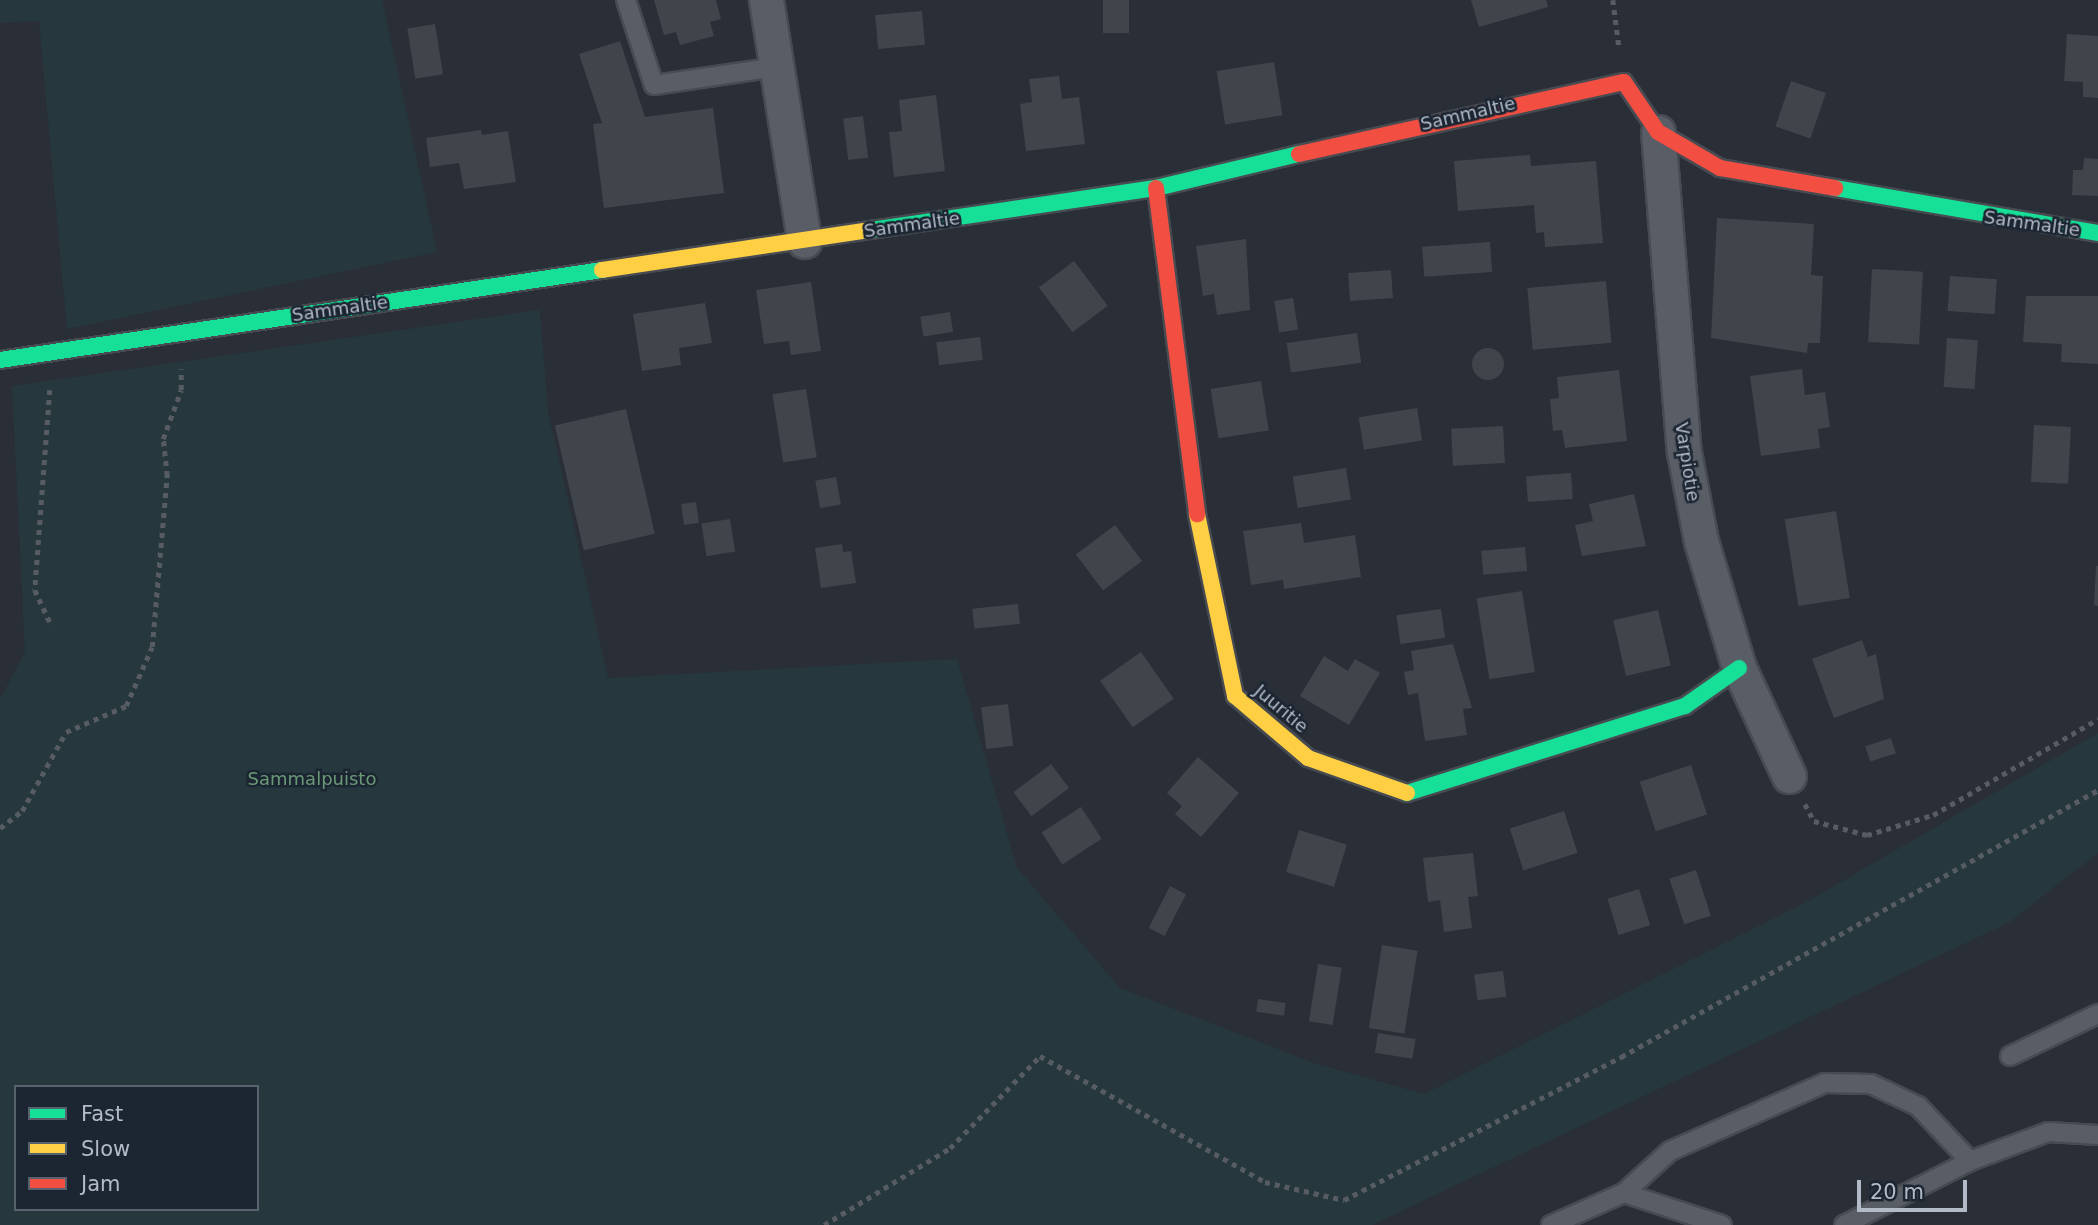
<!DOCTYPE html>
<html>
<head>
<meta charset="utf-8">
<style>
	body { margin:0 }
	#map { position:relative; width:2098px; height:1225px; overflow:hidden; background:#292e37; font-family:"DejaVu Sans",sans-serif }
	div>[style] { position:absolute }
	.green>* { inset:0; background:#26383d }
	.building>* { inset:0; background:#40454c; transform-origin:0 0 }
	.round { border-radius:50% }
	.path>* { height:4.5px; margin-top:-2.25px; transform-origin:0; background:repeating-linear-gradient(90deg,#565c62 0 5px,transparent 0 10px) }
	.roads { filter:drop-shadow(2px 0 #474b51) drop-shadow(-2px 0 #474b51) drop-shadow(0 2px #474b51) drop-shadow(0 -2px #474b51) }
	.lane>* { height:18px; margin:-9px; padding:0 9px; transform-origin:9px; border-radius:9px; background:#595d65 }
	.street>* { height:33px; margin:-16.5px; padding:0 16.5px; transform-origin:16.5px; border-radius:16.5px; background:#595d65 }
	.fast>* { height:16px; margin:-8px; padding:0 8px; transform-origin:8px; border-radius:8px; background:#16e098 }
	.slow>* { height:16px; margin:-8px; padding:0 8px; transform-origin:8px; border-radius:8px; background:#ffcf43 }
	.jam>* { height:16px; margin:-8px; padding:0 8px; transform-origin:8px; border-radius:8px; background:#f24e42 }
	span { translate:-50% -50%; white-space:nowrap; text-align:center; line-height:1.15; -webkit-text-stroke:5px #1c2532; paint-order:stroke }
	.street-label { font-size:18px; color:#b3bbc8 }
	.park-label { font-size:18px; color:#6a9976 }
	.legend { position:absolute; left:14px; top:1085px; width:245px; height:126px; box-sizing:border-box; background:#1c2532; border:2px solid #58616e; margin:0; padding:9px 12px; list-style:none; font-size:21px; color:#b3bbc8 }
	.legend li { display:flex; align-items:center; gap:14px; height:35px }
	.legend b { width:35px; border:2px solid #58616e }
	.scale { position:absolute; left:1857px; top:1180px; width:110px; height:32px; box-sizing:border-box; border:4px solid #b3bbc8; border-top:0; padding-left:9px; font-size:21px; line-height:24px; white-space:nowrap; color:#b3bbc8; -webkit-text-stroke:5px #1c2532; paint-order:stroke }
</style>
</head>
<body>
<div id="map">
	<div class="green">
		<div style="clip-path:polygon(0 0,382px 0,437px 252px,67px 329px,39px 21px,0 23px)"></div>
		<div style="clip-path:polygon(evenodd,540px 310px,548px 412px,608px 678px,957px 659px,1017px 868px,1120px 988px,1314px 1063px,1424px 1094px,1803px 904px,2098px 733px,2098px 853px,2008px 923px,1372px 1225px,0 1225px,0 699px,25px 652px,12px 386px,540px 310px,16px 1087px,257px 1087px,257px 1209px,16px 1209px,16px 1087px)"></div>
	</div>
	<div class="building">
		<div style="clip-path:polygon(654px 0,716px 0,721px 19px,710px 22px,714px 36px,680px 45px,676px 32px,664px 35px)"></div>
		<div style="left:1103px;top:0;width:26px;height:33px"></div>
		<div style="clip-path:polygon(1471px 0,1546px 0,1548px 7px,1479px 27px)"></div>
		<div style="left:922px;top:11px;width:34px;height:47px;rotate:85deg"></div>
		<div style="left:435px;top:24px;width:51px;height:28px;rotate:81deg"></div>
		<div style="clip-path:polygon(2067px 34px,2098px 36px,2098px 98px,2083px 97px,2083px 82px,2064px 81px)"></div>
		<div style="clip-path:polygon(620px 41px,645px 117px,713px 108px,724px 193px,604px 208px,593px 124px,602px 123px,579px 54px)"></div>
		<div style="left:1274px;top:62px;width:54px;height:58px;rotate:81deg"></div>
		<div style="clip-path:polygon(1059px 76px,1062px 99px,1079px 97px,1085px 144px,1026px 151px,1020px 104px,1032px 102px,1029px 79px)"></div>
		<div style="left:1791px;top:81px;width:37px;height:48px;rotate:19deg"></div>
		<div style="clip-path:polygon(936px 95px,945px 171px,894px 177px,889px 132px,902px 131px,899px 100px)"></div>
		<div style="left:863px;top:116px;width:42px;height:20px;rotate:83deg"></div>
		<div style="clip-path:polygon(481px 130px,482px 135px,508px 131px,516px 182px,464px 189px,459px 163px,430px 167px,426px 138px)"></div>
		<div style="clip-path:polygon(1530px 155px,1531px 166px,1596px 161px,1603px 243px,1545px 247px,1544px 232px,1536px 233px,1534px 205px,1458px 211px,1454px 161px)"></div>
		<div style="clip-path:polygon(2084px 158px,2098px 159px,2098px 196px,2072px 195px,2073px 170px,2083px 170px)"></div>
		<div style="clip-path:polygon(1717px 218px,1814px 224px,1811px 275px,1823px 276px,1820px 343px,1808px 343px,1807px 353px,1711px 338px)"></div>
		<div style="clip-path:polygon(1246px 239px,1250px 310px,1217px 315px,1214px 294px,1203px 296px,1196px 246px)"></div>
		<div style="left:1490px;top:242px;width:30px;height:68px;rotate:86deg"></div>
		<div style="left:1074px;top:261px;width:56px;height:44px;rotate:53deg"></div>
		<div style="left:1872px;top:269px;width:51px;height:73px;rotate:3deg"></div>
		<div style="left:1391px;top:270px;width:28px;height:43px;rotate:86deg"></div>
		<div style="left:1950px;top:276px;width:47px;height:35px;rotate:4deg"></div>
		<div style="left:1606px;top:281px;width:62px;height:79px;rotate:85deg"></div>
		<div style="clip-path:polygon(811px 282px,821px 351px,791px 355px,789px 341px,764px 344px,756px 290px)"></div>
		<div style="clip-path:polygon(2026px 296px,2098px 296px,2098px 364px,2061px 362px,2062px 344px,2023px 342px)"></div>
		<div style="left:1293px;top:298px;width:32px;height:19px;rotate:81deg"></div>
		<div style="clip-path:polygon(705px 303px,712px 343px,679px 348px,681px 365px,642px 371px,633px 314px)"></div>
		<div style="left:950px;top:312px;width:20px;height:30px;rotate:81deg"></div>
		<div style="left:1357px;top:333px;width:30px;height:71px;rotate:82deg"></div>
		<div style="left:980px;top:337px;width:23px;height:44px;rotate:83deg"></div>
		<div style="left:1947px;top:338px;width:31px;height:49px;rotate:4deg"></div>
		<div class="round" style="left:1472px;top:348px;width:32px;height:32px"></div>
		<div style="clip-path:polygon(1802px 369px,1805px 395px,1825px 392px,1830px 427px,1818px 429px,1820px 448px,1761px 456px,1750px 376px)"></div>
		<div style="clip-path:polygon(1619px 370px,1627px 441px,1565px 448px,1562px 430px,1553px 431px,1550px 399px,1559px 398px,1557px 377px)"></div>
		<div style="left:1261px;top:381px;width:50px;height:51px;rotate:81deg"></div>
		<div style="left:806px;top:389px;width:69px;height:34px;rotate:81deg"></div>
		<div style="left:1417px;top:408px;width:33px;height:59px;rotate:81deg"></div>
		<div style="left:626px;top:409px;width:128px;height:73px;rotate:77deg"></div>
		<div style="left:2034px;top:425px;width:37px;height:57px;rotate:3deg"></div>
		<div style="left:1503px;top:426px;width:37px;height:52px;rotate:87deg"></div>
		<div style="left:1346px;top:468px;width:32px;height:54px;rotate:81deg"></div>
		<div style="left:1571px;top:473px;width:26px;height:45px;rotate:86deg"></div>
		<div style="left:836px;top:477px;width:28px;height:21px;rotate:80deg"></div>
		<div style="clip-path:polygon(1634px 494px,1646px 546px,1582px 556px,1575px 525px,1593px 521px,1589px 504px)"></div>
		<div style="left:696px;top:502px;width:21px;height:15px;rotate:82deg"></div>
		<div style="left:1836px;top:511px;width:88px;height:52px;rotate:81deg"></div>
		<div style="left:730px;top:519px;width:33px;height:29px;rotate:81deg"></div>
		<div style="clip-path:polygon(1301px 523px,1304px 543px,1355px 535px,1361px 577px,1284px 589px,1283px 580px,1251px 585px,1243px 531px)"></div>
		<div style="left:1115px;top:525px;width:45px;height:49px;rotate:53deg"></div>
		<div style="clip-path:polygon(842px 544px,843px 552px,851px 551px,856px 583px,821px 588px,815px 548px)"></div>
		<div style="left:1525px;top:547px;width:24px;height:44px;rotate:85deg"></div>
		<div style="clip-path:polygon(2096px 566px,2098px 566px,2098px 606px,2094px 605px)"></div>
		<div style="left:1522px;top:591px;width:82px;height:46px;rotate:81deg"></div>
		<div style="left:1018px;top:604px;width:20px;height:46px;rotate:84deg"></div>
		<div style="left:1441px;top:609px;width:29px;height:45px;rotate:82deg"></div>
		<div style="left:1658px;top:610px;width:57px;height:46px;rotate:77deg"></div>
		<div style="clip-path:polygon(1862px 640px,1868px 657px,1876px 654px,1884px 699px,1834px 718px,1812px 659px)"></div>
		<div style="clip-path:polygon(1453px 644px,1472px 708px,1463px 709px,1467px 735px,1425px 741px,1418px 693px,1408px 695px,1404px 672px,1414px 670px,1411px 651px)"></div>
		<div style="left:1141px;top:652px;width:57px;height:50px;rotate:55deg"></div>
		<div style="clip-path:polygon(1324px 656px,1348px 671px,1355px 659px,1380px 673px,1349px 725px,1300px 696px)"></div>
		<div style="left:1008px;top:704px;width:42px;height:27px;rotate:83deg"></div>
		<div style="left:1891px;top:738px;width:16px;height:27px;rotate:72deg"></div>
		<div style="clip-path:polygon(1198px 757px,1239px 793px,1201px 837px,1175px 814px,1182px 806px,1167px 793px)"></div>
		<div style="left:1051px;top:764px;width:30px;height:47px;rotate:53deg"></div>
		<div style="left:1691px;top:765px;width:52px;height:54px;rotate:72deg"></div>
		<div style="left:1081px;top:807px;width:38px;height:47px;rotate:57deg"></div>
		<div style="left:1564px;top:811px;width:44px;height:57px;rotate:72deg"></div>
		<div style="left:1299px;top:830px;width:50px;height:44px;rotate:17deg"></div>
		<div style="clip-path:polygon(1473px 853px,1478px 896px,1468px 897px,1472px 928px,1444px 932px,1440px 900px,1428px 902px,1423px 858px)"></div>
		<div style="left:1696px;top:870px;width:48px;height:28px;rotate:72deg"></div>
		<div style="left:1170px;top:886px;width:18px;height:47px;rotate:27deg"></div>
		<div style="left:1639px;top:889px;width:38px;height:33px;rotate:73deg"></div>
		<div style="left:1382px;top:945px;width:36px;height:84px;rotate:9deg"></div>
		<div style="left:1318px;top:964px;width:24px;height:58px;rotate:9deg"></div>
		<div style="left:1503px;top:971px;width:26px;height:29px;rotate:83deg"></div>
		<div style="left:1258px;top:999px;width:28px;height:13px;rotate:8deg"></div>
		<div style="left:1378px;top:1033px;width:38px;height:20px;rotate:9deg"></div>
	</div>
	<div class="path">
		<div style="left:1613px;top:0;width:46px;rotate:82.6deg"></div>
		<div style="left:50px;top:390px;width:201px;rotate:94.3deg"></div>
		<div style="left:35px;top:590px;width:40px;rotate:65deg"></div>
		<div style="left:1805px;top:804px;width:19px;rotate:62deg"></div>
		<div style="left:1814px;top:821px;width:55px;rotate:14.8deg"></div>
		<div style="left:1867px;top:835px;width:69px;rotate:-16.9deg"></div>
		<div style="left:1933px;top:815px;width:191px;rotate:-30.2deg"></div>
		<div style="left:0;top:828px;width:28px;rotate:-38deg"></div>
		<div style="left:22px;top:811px;width:90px;rotate:-60.9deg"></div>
		<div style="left:66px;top:732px;width:65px;rotate:-23.4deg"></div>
		<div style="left:126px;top:706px;width:64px;rotate:-66.2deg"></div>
		<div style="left:152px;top:647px;width:172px;rotate:-85deg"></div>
		<div style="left:167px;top:476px;width:37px;rotate:-96deg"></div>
		<div style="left:163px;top:439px;width:52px;rotate:-69.8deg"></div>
		<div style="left:181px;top:390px;width:21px;rotate:-90deg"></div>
		<div style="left:824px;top:1225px;width:148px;rotate:-31.4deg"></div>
		<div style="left:950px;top:1148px;width:129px;rotate:-45.6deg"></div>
		<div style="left:1040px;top:1056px;width:258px;rotate:29.2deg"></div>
		<div style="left:1265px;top:1182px;width:81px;rotate:12.8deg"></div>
		<div style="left:1344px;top:1200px;width:312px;rotate:-27.3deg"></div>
		<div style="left:1621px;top:1057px;width:547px;rotate:-29.24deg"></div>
	</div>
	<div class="roads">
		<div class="lane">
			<div style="left:626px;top:0;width:89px;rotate:71.8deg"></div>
			<div style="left:654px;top:85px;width:123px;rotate:-8.4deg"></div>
			<div style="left:2010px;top:1056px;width:98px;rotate:-25.5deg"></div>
			<div style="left:1624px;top:1193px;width:62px;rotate:-42.4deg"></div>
			<div style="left:1670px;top:1151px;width:169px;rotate:-23.7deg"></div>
			<div style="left:1825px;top:1083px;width:46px;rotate:1.2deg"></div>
			<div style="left:1871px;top:1084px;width:52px;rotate:25.1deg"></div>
			<div style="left:1918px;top:1106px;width:76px;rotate:46.6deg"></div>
			<div style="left:1551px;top:1225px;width:80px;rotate:-23.7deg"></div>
			<div style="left:1624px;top:1193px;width:103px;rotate:18.1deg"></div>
			<div style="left:1844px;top:1225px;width:141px;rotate:-26.9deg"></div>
			<div style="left:1970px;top:1161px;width:83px;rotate:-20.4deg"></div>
			<div style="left:2048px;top:1132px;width:50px;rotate:3.4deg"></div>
		</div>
		<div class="street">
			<div style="left:766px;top:0;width:244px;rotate:81deg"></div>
			<div style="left:1658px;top:132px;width:321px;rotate:85.4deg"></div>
			<div style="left:1684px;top:452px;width:91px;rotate:79.2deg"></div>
			<div style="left:1701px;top:541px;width:133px;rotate:73.3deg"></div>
			<div style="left:1739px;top:668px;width:119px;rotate:65.2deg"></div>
		</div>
		<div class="fast">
			<div style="left:1835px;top:188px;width:267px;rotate:9.7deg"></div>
			<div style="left:871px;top:230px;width:288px;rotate:-8.4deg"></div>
			<div style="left:1156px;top:188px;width:147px;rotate:-13.4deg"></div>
			<div style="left:0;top:360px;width:609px;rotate:-8.5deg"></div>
			<div style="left:1407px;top:793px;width:291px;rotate:-17.4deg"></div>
			<div style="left:1685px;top:706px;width:66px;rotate:-35.1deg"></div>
		</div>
		<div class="slow">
			<div style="left:602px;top:270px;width:272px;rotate:-8.5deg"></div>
			<div style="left:1197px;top:514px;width:186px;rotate:78.2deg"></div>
			<div style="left:1235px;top:696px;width:96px;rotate:40.3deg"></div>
			<div style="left:1308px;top:758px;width:105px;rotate:19.5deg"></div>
		</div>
		<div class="jam">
			<div style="left:1299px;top:154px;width:333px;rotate:-12.5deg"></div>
			<div style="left:1624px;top:82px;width:60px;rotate:55.8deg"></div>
			<div style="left:1658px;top:132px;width:72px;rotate:30.1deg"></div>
			<div style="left:1720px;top:168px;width:117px;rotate:9.9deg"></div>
			<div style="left:1156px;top:188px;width:329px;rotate:82.8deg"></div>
		</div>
	</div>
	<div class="street-label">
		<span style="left:1468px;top:114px;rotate:-13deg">Sammaltie</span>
		<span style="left:2032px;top:224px;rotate:8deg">Sammaltie</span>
		<span style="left:912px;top:225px;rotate:-8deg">Sammaltie</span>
		<span style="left:340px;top:309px;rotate:-8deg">Sammaltie</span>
		<span style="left:1687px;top:462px;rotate:81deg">Varpiotie</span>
		<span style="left:1281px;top:709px;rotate:40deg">Juuritie</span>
	</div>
	<div class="park-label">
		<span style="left:312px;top:779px">Sammalpuisto</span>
	</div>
	<ul class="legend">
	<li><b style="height:9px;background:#16e098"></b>Fast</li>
	<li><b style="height:9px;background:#ffcf43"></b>Slow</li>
	<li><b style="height:9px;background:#f24e42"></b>Jam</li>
	</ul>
	<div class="scale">20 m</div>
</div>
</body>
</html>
